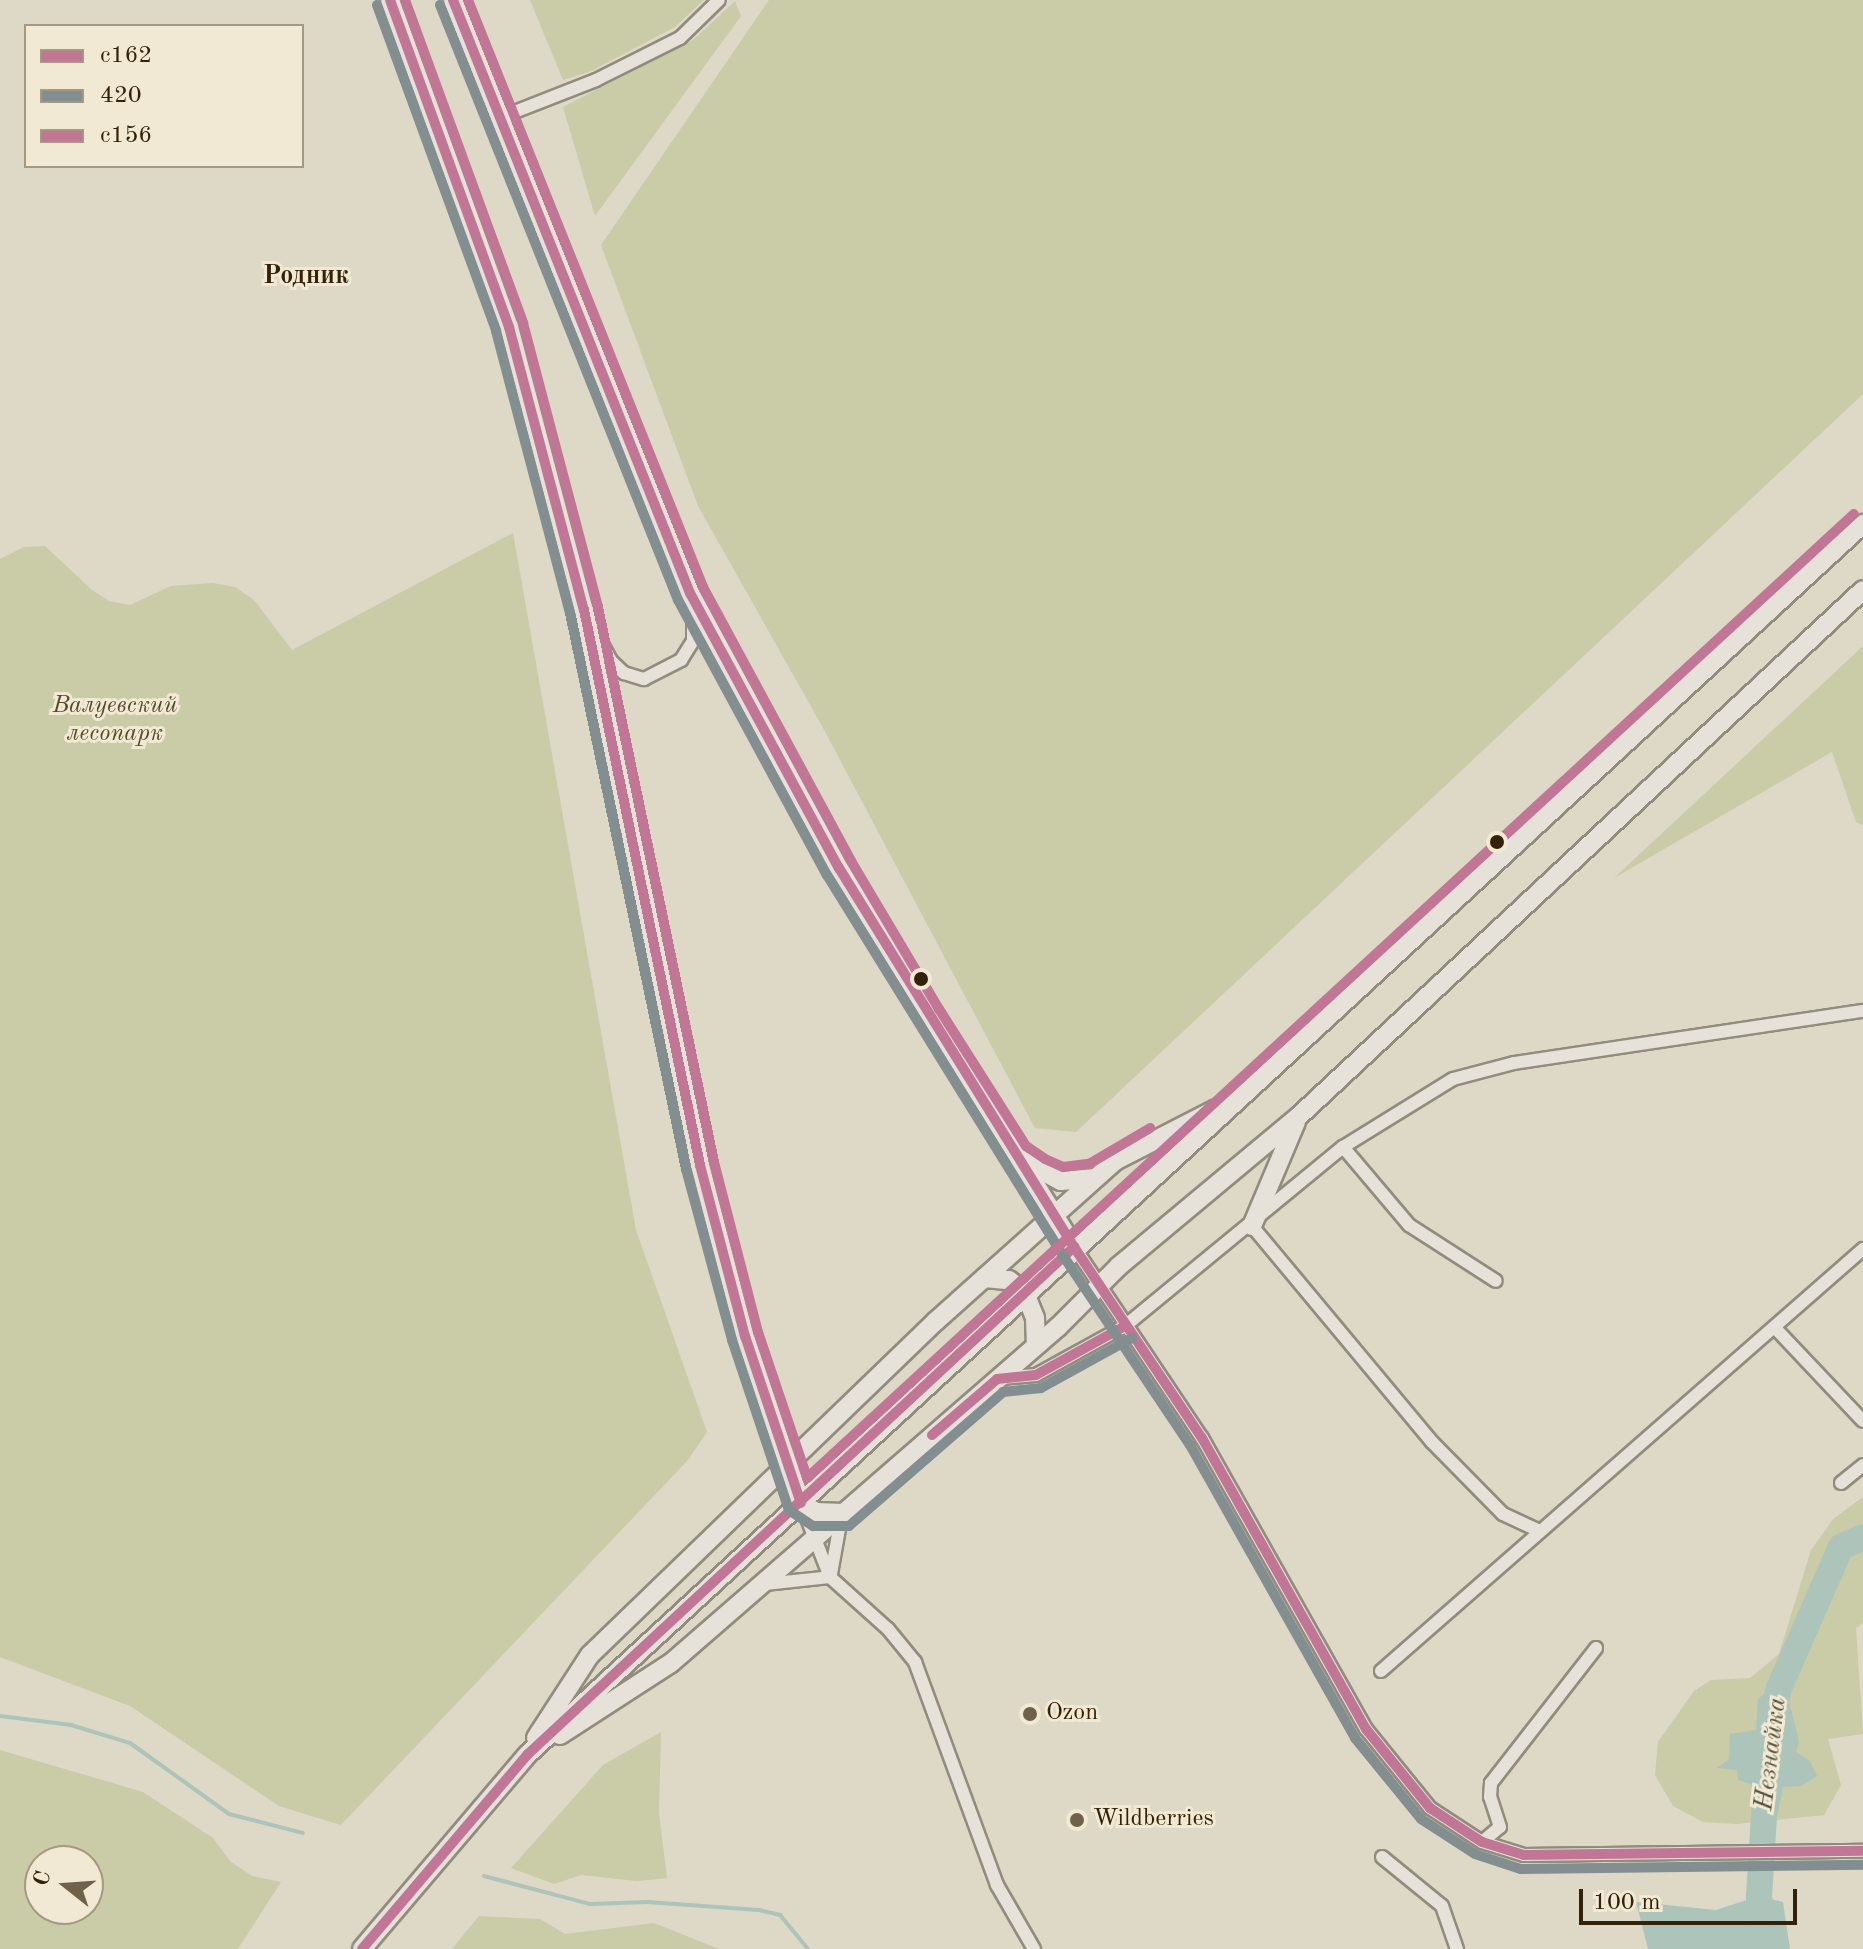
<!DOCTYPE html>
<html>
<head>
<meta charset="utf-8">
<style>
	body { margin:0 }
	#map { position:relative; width:1863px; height:1949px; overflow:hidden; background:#ded8c6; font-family:"Old Standard TT",serif }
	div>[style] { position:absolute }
	.green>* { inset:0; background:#cacba7 }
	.water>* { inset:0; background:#acc4b9 }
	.stream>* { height:4px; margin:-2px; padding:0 2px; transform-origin:2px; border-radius:2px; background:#acc4b9 }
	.river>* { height:26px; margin:-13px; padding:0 13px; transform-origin:13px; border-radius:13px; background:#acc4b9 }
	.roads { filter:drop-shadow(2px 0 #928c7e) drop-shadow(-2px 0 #928c7e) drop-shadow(0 2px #928c7e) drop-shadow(0 -2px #928c7e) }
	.street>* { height:12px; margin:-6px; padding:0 6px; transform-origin:6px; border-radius:6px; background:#e6e2da }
	.secondary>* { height:18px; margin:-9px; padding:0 9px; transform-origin:9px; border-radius:9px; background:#e6e2da }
	.bus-1>* { height:10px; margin:-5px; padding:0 5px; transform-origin:5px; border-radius:5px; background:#c27695 }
	.bus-2>* { height:10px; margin:-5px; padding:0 5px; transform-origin:5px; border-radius:5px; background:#828e90 }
	.bus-3>* { height:10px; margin:-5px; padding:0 5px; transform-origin:5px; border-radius:5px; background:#c27695 }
	.dots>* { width:22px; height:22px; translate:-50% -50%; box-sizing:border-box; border:4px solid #f1e9d3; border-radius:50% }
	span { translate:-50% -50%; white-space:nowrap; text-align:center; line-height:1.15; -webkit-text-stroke:6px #f1e9d3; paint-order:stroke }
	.park-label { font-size:24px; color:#564a29; font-style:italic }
	.poi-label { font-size:24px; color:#342208 }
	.left { translate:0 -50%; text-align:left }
	.neighbourhood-label { font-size:26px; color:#342208; font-weight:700 }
	.water-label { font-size:26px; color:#52503b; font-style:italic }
	.legend { position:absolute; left:24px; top:24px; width:280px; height:144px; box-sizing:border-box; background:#f1e9d3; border:2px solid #a59982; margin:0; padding:10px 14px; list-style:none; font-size:24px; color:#342208 }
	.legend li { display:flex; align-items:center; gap:16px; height:40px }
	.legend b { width:40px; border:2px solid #a59982 }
	.north { position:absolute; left:24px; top:1845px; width:80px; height:80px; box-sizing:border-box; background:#f1e9d3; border:2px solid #a59982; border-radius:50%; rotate:287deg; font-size:22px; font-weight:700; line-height:32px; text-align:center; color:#342208 }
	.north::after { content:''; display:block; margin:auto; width:28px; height:36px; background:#70624a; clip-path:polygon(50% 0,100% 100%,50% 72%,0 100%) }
	.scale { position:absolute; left:1579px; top:1889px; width:218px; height:36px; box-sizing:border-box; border:4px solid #342208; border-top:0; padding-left:10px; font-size:24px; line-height:28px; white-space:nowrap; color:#342208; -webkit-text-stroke:6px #f1e9d3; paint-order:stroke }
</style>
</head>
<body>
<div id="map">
	<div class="green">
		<div style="clip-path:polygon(530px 0,704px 0,675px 27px,591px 71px,563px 80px)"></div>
		<div style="clip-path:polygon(769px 0,1863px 0,1863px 394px,1076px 1132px,1035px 1128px,822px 726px,698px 506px,601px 245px)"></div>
		<div style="clip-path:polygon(735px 1px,741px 16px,595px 216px,563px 107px,693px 40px)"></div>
		<div style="clip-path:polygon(513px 533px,636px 1230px,707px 1432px,688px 1460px,341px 1825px,279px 1806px,130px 1706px,0 1657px,0 559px,24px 547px,45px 546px,92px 590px,109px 601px,130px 605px,171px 586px,213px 583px,235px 587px,254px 600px,292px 650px)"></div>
		<div style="clip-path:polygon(1863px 646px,1863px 825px,1856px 822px,1832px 752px,1614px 878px)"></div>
		<div style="clip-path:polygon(1863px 1497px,1863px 1623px,1856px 1628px,1863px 1734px,1828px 1739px,1841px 1785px,1824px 1815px,1737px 1824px,1703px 1822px,1673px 1806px,1655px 1775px,1658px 1742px,1694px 1691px,1711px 1680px,1750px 1678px,1779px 1654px,1811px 1550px,1833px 1519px)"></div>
		<div style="clip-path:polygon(661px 1732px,659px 1813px,667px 1878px,637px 1881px,581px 1875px,554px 1884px,511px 1868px,603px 1765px)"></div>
		<div style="clip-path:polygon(evenodd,0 1750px,143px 1792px,213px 1838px,230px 1861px,252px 1876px,281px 1882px,238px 1949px,0 1949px,0 1750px,40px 1861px,88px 1861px,88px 1909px,40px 1909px,40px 1861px)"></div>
		<div style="clip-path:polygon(479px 1916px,540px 1919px,565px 1934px,654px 1923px,719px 1949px,452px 1949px)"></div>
	</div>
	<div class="water">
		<div style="clip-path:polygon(1771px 1688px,1779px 1688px,1789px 1701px,1799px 1742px,1796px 1752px,1810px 1761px,1817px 1776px,1801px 1786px,1783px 1787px,1777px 1817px,1763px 1818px,1751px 1784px,1738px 1780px,1737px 1770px,1717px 1768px,1729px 1759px,1730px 1734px,1756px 1730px,1758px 1699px)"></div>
		<div style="clip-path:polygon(1759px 1896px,1783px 1902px,1790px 1949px,1648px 1949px,1636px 1902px,1716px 1910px)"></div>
	</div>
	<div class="stream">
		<div style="left:0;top:1716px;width:72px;rotate:7.2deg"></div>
		<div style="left:71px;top:1725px;width:62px;rotate:17deg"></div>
		<div style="left:130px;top:1743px;width:122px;rotate:35.6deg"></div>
		<div style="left:229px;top:1814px;width:76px;rotate:14.4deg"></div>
		<div style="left:484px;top:1876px;width:110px;rotate:14.8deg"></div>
		<div style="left:590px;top:1904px;width:57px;rotate:-2deg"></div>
		<div style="left:647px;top:1902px;width:112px;rotate:4.1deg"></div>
		<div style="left:759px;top:1910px;width:22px;rotate:13deg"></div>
		<div style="left:780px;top:1915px;width:44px;rotate:50.5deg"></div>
	</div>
	<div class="river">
		<div style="left:1770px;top:1722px;width:35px;rotate:-75deg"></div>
		<div style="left:1779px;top:1688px;width:154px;rotate:-66.3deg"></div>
		<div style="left:1841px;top:1547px;width:24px;rotate:-24deg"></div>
		<div style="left:1764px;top:1949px;width:53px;rotate:-95.4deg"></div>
		<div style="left:1759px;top:1896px;width:111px;rotate:-86.4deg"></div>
	</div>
	<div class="roads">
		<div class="street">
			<div style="left:499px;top:118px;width:104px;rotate:-21.4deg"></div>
			<div style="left:596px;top:80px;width:94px;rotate:-26.6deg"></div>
			<div style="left:680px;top:38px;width:54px;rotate:-44.3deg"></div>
			<div style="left:593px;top:627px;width:38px;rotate:62deg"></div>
			<div style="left:611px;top:661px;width:18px;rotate:43deg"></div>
			<div style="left:624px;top:673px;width:21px;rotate:17deg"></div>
			<div style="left:644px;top:679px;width:42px;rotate:-27.2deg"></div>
			<div style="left:681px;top:660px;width:22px;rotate:-58deg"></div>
			<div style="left:693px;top:641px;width:31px;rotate:-90deg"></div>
			<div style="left:1343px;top:1147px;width:102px;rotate:49.8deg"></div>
			<div style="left:1409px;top:1225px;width:103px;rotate:32.8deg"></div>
			<div style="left:1252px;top:1226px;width:281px;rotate:50.2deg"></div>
			<div style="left:1432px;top:1442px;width:101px;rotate:45.4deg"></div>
			<div style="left:1503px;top:1514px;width:38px;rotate:25deg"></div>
			<div style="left:1074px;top:1247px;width:230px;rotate:56.2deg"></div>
			<div style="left:1202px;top:1438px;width:334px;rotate:60.6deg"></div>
			<div style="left:1366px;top:1729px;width:102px;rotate:51deg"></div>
			<div style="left:1430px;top:1808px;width:62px;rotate:33.2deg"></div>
			<div style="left:1482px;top:1842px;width:44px;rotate:17.2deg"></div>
			<div style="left:1524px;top:1855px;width:339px;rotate:-0.7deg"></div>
			<div style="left:1777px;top:1330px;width:125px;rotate:46.6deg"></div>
			<div style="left:1001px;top:1378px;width:35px;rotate:-5deg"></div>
			<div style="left:1036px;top:1375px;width:102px;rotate:-28.8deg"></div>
			<div style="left:1125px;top:1326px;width:282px;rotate:-39.4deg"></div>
			<div style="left:1343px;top:1147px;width:129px;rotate:-31.7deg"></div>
			<div style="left:1453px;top:1079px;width:63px;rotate:-14.7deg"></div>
			<div style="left:1514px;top:1063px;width:353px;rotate:-8.5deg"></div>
			<div style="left:1841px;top:1483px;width:28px;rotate:-39deg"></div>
			<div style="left:801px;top:1503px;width:79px;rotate:68.6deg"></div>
			<div style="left:830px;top:1577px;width:78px;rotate:41.9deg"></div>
			<div style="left:888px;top:1629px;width:43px;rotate:50.7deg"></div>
			<div style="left:915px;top:1662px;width:238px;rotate:69.8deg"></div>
			<div style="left:997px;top:1885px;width:74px;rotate:60deg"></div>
			<div style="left:831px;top:1574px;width:57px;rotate:-79.9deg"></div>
			<div style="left:765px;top:1584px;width:65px;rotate:-6.1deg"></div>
			<div style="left:1381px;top:1671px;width:641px;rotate:-41.2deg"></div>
			<div style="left:1482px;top:1842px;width:23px;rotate:-40deg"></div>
			<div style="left:1500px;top:1827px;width:32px;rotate:-108deg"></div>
			<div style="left:1490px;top:1797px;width:14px;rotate:-86deg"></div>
			<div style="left:1491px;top:1783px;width:171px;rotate:-52.1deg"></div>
			<div style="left:1382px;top:1857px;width:77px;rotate:39.2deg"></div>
			<div style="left:1442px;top:1906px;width:46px;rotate:70.8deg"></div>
		</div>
		<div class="secondary">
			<div style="left:390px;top:0;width:348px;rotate:70deg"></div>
			<div style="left:509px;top:327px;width:293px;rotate:75.2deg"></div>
			<div style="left:584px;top:610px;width:567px;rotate:78.19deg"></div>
			<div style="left:700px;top:1165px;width:177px;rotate:75.3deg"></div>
			<div style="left:745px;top:1336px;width:176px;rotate:71.5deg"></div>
			<div style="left:453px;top:0;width:639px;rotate:68.22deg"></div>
			<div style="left:690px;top:593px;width:313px;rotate:61.6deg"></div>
			<div style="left:839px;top:868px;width:446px;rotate:58.2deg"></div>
			<div style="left:1024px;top:1161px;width:42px;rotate:28.4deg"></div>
			<div style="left:1061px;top:1181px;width:34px;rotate:-5deg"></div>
			<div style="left:1252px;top:1226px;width:113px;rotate:-67.1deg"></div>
			<div style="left:984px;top:1278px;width:25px;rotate:5deg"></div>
			<div style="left:1009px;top:1280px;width:21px;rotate:39deg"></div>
			<div style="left:1025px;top:1293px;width:27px;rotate:68deg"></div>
			<div style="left:1035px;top:1318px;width:28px;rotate:88deg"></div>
			<div style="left:801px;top:1503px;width:17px;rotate:31deg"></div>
			<div style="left:816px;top:1512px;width:27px;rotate:2deg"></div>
			<div style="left:560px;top:1735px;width:132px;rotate:-33deg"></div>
			<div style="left:671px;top:1663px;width:513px;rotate:-40.97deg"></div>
			<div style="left:1058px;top:1327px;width:86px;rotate:-45deg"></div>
			<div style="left:1119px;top:1266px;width:234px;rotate:-39.8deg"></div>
			<div style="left:1299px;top:1116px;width:771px;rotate:-43deg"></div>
			<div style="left:536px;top:1738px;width:99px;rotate:-57deg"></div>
			<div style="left:590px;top:1655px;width:481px;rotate:-44deg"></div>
			<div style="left:936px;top:1321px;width:240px;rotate:-41.8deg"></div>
			<div style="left:1115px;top:1161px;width:114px;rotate:-27.2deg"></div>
			<div style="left:362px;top:1949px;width:255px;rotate:-49.6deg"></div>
			<div style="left:527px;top:1755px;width:1817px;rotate:-42.66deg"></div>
		</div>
	</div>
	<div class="bus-1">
		<div style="left:390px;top:0;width:348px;rotate:70deg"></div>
		<div style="left:509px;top:327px;width:293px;rotate:75.2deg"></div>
		<div style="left:584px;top:610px;width:567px;rotate:78.19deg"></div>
		<div style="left:700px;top:1165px;width:177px;rotate:75.3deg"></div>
		<div style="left:745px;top:1336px;width:176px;rotate:71.5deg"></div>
		<div style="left:453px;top:0;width:639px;rotate:68.22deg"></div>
		<div style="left:690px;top:593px;width:313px;rotate:61.6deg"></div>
		<div style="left:839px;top:868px;width:446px;rotate:58.2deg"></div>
		<div style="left:1074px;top:1247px;width:230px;rotate:56.2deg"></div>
		<div style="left:1202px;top:1438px;width:334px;rotate:60.6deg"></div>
		<div style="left:1366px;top:1729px;width:102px;rotate:51deg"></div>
		<div style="left:1430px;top:1808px;width:62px;rotate:33.2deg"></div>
		<div style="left:1482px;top:1842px;width:44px;rotate:17.2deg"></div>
		<div style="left:1524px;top:1855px;width:339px;rotate:-0.7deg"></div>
		<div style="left:932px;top:1435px;width:86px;rotate:-40.7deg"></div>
		<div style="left:997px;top:1379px;width:39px;rotate:-6deg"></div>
		<div style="left:1036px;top:1375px;width:102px;rotate:-28.8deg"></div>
		<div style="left:362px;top:1949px;width:255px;rotate:-49.6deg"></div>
		<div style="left:527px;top:1755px;width:747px;rotate:-42.88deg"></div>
	</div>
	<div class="bus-2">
		<div style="left:377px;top:5px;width:347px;rotate:69.9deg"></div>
		<div style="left:496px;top:331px;width:292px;rotate:75.3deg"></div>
		<div style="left:570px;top:613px;width:568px;rotate:78.22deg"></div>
		<div style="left:686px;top:1169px;width:177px;rotate:74.9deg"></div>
		<div style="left:732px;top:1340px;width:179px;rotate:71.5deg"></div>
		<div style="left:789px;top:1510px;width:29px;rotate:34deg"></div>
		<div style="left:813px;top:1526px;width:36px"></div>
		<div style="left:849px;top:1526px;width:204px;rotate:-41deg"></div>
		<div style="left:1003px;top:1392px;width:38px;rotate:-6deg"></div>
		<div style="left:1041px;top:1388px;width:104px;rotate:-28.8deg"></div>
		<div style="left:440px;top:5px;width:641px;rotate:68.2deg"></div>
		<div style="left:678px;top:600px;width:313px;rotate:61.6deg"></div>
		<div style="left:827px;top:875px;width:446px;rotate:58.2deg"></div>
		<div style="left:1062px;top:1254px;width:230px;rotate:56.2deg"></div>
		<div style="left:1190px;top:1445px;width:336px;rotate:60.6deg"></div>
		<div style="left:1355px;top:1738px;width:104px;rotate:50.8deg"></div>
		<div style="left:1421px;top:1819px;width:64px;rotate:32.9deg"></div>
		<div style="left:1475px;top:1854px;width:48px;rotate:18.1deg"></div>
		<div style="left:1521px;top:1869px;width:342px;rotate:-0.7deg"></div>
	</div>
	<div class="bus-3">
		<div style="left:405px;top:0;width:344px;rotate:69.9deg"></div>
		<div style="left:523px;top:323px;width:294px;rotate:75.2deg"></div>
		<div style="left:598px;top:607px;width:567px;rotate:78.19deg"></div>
		<div style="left:714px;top:1162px;width:176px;rotate:75.5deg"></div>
		<div style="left:758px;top:1332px;width:154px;rotate:71.4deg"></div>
		<div style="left:807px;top:1478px;width:1423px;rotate:-42.64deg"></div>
		<div style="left:468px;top:0;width:632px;rotate:68.18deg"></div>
		<div style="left:703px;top:587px;width:311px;rotate:61.6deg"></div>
		<div style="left:851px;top:861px;width:172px;rotate:59.3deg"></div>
		<div style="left:939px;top:1009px;width:162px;rotate:57.6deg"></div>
		<div style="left:1026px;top:1146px;width:23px;rotate:34deg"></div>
		<div style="left:1045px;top:1159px;width:20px;rotate:24deg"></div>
		<div style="left:1063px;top:1167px;width:26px;rotate:-7deg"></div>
		<div style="left:1089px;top:1164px;width:71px;rotate:-30.5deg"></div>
	</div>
	<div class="dots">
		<div style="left:1497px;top:842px;background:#342208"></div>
		<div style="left:921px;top:979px;background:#342208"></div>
		<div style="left:1030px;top:1714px;background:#70624a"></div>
		<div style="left:1077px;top:1820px;background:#70624a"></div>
	</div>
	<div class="park-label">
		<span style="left:115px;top:721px">Валуевский<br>лесопарк</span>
	</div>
	<div class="poi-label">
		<span class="left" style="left:1046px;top:1714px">Ozon</span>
		<span class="left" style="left:1093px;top:1820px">Wildberries</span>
	</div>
	<div class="neighbourhood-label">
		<span style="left:306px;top:277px">Родник</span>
	</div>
	<div class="water-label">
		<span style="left:1772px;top:1754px;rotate:-83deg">Незнайка</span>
	</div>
	<ul class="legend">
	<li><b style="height:10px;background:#c27695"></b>с162</li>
	<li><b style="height:10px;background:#828e90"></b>420</li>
	<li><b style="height:10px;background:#c27695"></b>с156</li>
	</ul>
	<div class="north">С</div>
	<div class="scale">100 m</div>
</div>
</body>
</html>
